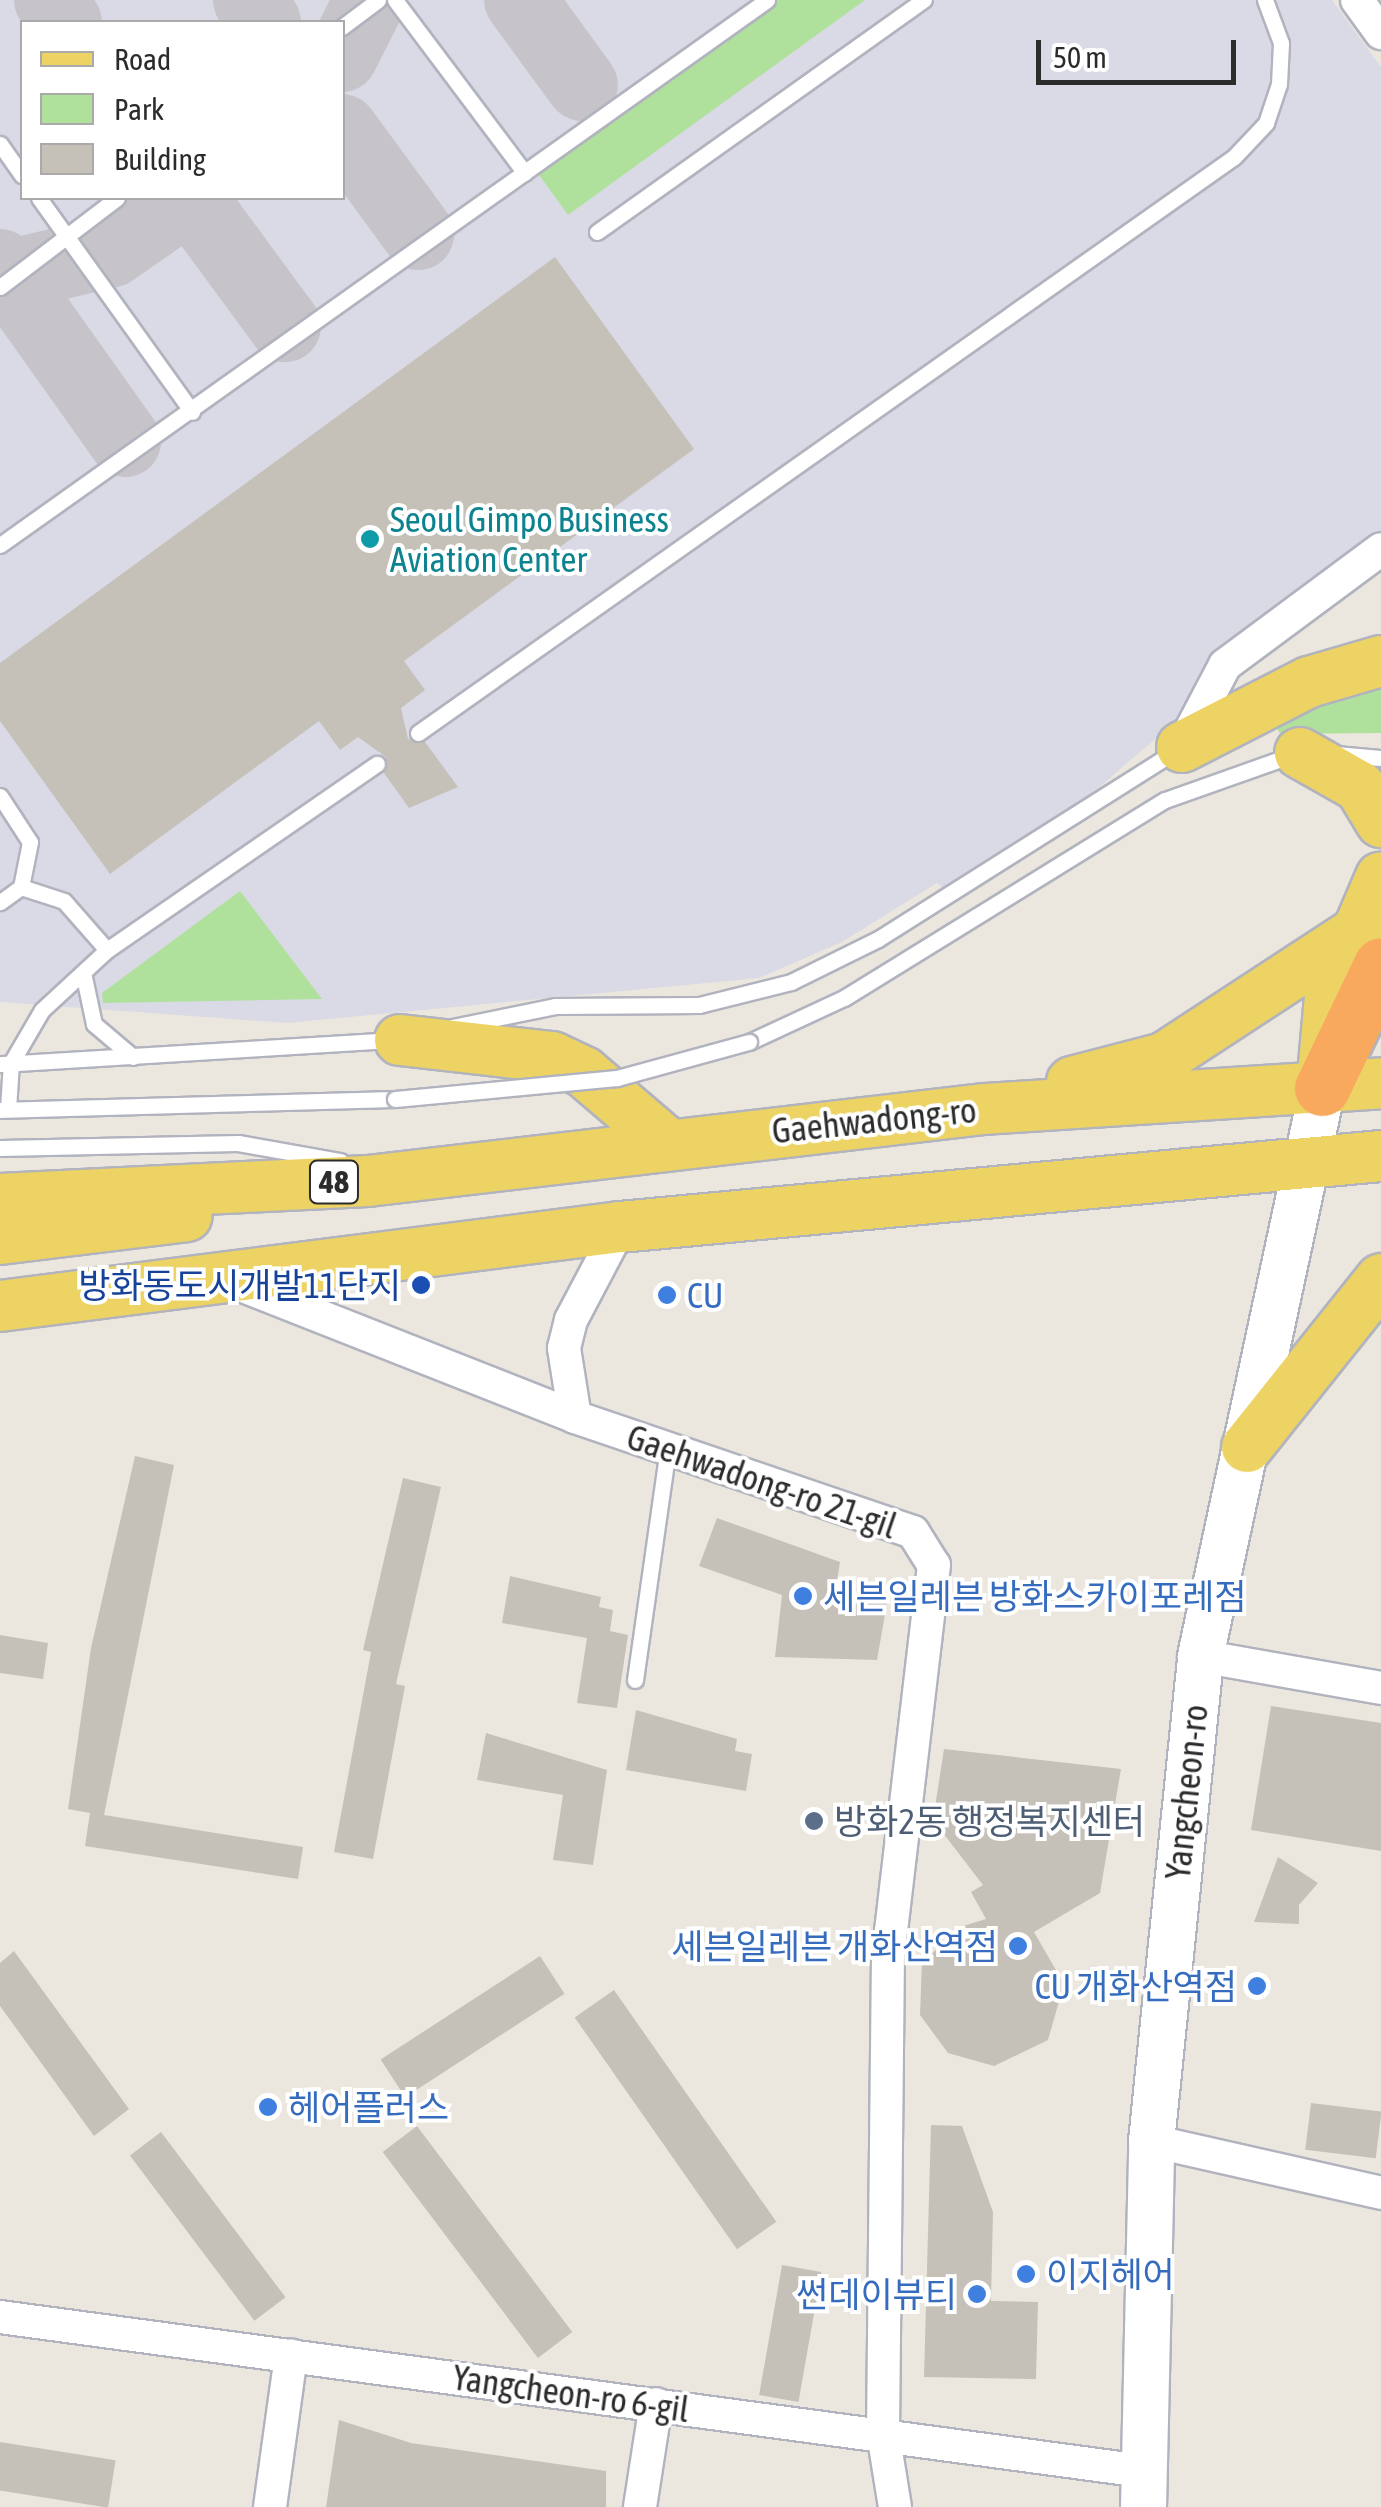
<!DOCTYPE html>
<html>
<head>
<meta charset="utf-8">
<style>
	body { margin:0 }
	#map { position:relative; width:1381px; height:2507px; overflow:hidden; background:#ece7de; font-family:"Asap Condensed","Noto Sans KR",sans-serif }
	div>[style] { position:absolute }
	.airport>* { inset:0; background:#d9dae5 }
	.green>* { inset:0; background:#b0e19c }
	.taxiway>* { height:72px; margin:-36px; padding:0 36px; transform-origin:36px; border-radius:36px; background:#c6c4c9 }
	.building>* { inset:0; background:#c5c1b9; transform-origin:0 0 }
	.roads { filter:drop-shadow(2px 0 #b1b3be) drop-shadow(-2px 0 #b1b3be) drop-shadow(0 2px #b1b3be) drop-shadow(0 -2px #b1b3be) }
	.lane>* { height:15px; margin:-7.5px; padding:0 7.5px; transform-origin:7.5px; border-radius:7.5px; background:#fff }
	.street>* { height:32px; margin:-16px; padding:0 16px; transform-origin:16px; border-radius:16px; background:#fff }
	.secondary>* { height:45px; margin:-22.5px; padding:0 22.5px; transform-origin:22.5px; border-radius:22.5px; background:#fff }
	.primary>* { height:50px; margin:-25px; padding:0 25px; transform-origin:25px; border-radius:25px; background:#ecd363 }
	.highway>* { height:55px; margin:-27.5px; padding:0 27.5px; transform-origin:27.5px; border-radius:27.5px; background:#f8a95d }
	.bridges { filter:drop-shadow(2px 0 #b1b3be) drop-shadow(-2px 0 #b1b3be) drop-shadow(0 2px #b1b3be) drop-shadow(0 -2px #b1b3be) }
	.lane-bridge>* { height:15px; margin:-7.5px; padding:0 7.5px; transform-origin:7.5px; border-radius:7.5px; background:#fff }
	.dots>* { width:28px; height:28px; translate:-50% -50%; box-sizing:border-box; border:5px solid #fff; border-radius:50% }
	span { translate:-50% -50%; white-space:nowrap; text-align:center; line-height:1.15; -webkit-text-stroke:8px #fff; paint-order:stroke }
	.shield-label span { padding:2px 8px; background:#fff; border:2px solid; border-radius:8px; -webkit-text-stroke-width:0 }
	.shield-label { font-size:32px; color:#2b2b2b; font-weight:700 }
	.culture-label { font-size:35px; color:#0d838f }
	.left { translate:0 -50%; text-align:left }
	.street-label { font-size:35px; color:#2b2b2b }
	.transit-label { font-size:35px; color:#164399 }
	.right { translate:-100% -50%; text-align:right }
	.shop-label { font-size:35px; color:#366cbe }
	.service-label { font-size:35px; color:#4e5e75 }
	.legend { position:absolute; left:20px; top:20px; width:325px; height:180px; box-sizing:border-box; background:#fff; border:2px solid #aaa; margin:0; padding:12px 18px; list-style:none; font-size:30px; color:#2b2b2b }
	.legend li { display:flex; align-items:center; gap:20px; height:50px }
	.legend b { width:50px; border:2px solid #aaa }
	.scale { position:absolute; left:1036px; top:40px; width:200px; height:45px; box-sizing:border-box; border:5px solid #2b2b2b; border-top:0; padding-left:12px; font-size:30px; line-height:35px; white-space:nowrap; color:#2b2b2b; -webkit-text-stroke:8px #fff; paint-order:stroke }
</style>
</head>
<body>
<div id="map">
	<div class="airport">
		<div style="clip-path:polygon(evenodd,0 0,1332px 0,1381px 67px,1381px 544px,1095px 791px,946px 891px,937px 883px,842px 942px,759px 978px,287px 1023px,0 1002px,0 0,22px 22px,342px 22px,342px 198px,22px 198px,22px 22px)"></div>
	</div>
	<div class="green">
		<div style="clip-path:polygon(771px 0,865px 0,568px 215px,537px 172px)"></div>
		<div style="clip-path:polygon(1381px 687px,1381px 733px,1280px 734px,1274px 722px)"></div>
		<div style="clip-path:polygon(240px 891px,322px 999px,103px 1003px,102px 993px)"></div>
	</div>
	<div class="taxiway">
		<div style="left:50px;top:0;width:27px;rotate:54deg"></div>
		<div style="left:249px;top:0;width:27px;rotate:54deg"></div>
		<div style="left:520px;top:0;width:105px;rotate:53.9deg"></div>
		<div style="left:342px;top:56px;width:63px;rotate:-63.4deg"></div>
		<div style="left:342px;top:130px;width:129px;rotate:53.8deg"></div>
		<div style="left:191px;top:198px;width:159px;rotate:53.7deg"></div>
		<div style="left:0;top:265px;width:216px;rotate:54.6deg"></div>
		<div style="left:0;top:278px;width:115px;rotate:-13.6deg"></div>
		<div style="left:112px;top:251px;width:93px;rotate:-34.9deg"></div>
	</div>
	<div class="building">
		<div style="clip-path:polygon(555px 257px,694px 449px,404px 661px,425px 690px,401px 708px,408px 739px,425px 742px,458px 787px,409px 808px,384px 773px,386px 757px,358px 737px,340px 750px,319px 721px,110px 874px,0 721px,0 663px)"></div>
		<div style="clip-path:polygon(135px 1456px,174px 1465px,104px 1815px,303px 1847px,298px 1879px,85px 1846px,90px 1813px,68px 1809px,91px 1648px)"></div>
		<div style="clip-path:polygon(403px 1478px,441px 1487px,396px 1684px,405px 1686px,373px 1859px,334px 1852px,371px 1652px,363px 1650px)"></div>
		<div style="clip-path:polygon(717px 1518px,840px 1562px,835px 1594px,887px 1603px,877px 1660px,775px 1657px,782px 1595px,699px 1566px)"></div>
		<div style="clip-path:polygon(510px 1576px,601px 1597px,599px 1607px,613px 1610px,610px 1631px,628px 1635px,617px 1708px,577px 1703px,587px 1638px,502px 1623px)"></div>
		<div style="clip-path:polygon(0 1635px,48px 1643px,43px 1679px,0 1673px)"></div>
		<div style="clip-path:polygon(1271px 1706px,1381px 1723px,1381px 1851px,1251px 1830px)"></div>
		<div style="clip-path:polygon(636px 1710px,737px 1739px,735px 1751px,752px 1754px,746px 1791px,626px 1770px)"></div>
		<div style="clip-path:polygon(486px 1733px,607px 1770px,593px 1865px,553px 1860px,563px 1795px,477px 1780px)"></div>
		<div style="clip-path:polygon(944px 1749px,1121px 1769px,1100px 1893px,1034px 1932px,1064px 1984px,1048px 2040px,994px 2066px,948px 2053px,920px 2015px,922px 1962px,963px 1926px,986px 1919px,971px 1892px,983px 1885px,933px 1820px)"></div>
		<div style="clip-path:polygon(1278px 1857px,1318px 1883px,1299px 1905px,1299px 1924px,1254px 1922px)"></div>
		<div style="clip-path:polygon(14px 1951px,129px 2109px,94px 2136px,0 2006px,0 1963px)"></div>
		<div style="left:540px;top:1956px;width:45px;height:190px;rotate:57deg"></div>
		<div style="left:614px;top:1990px;width:283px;height:48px;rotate:55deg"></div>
		<div style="left:1311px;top:2103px;width:71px;height:47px;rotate:7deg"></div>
		<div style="clip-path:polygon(931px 2125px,962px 2126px,993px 2212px,991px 2301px,1038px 2302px,1036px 2379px,924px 2377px)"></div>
		<div style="left:417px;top:2126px;width:258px;height:43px;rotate:53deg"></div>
		<div style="left:161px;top:2132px;width:207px;height:39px;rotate:53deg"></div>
		<div style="left:782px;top:2265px;width:40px;height:132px;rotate:10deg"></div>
		<div style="clip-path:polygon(339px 2420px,411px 2443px,606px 2471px,606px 2507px,326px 2507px)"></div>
		<div style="left:0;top:2442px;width:117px;height:48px;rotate:9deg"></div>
	</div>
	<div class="roads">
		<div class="lane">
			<div style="left:395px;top:0;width:216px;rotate:53.1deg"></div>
			<div style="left:342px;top:27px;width:45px;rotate:-36.9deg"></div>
			<div style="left:0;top:144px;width:38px;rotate:55deg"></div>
			<div style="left:39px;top:198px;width:263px;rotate:54.4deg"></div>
			<div style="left:597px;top:232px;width:401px;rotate:-35.4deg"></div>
			<div style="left:0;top:287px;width:147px;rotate:-37.3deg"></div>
			<div style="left:0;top:545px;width:941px;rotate:-35.4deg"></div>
			<div style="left:418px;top:733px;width:999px;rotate:-35.22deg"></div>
			<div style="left:1234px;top:157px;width:47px;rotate:-46.7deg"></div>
			<div style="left:1266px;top:123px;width:41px;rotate:-71.6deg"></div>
			<div style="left:1279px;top:84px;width:41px;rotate:-87.2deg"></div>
			<div style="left:1281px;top:43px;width:46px;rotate:-110.4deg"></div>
			<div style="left:1335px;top:754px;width:46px;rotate:5deg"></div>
			<div style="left:0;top:796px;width:55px;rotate:56.9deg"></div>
			<div style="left:30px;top:842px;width:46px;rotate:101.3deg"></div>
			<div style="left:21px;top:887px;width:26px;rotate:144deg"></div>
			<div style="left:21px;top:887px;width:45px;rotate:18deg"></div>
			<div style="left:64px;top:901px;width:65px;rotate:48.7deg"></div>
			<div style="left:84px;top:977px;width:48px;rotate:78deg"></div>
			<div style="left:94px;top:1024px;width:51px;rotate:40.2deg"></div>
			<div style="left:452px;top:1027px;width:105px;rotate:-11.5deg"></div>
			<div style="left:555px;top:1006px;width:144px;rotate:-0.4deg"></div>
			<div style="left:699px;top:1005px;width:95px;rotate:-14deg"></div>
			<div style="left:791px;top:982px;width:97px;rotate:-26.3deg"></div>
			<div style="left:878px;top:939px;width:355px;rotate:-32.3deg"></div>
			<div style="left:749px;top:1042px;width:105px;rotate:-24.9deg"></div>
			<div style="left:844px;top:998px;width:377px;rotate:-31.7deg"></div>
			<div style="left:1165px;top:800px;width:135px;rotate:-19.5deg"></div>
			<div style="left:0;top:1064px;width:396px;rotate:-3.5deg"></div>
			<div style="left:8px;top:1109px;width:46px;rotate:-86.3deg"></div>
			<div style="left:11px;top:1063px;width:61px;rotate:-59.7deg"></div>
			<div style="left:42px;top:1010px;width:88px;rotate:-42.7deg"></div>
			<div style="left:107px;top:950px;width:328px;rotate:-34.6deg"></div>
			<div style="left:0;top:1110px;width:395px;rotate:-1.6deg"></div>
			<div style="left:0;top:1148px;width:238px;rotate:-1.2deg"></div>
			<div style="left:238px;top:1143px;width:104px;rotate:10deg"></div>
			<div style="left:635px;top:1680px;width:233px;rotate:-81.9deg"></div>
		</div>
		<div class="street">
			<div style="left:1357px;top:0;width:41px;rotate:54deg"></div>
			<div style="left:1183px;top:745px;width:90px;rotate:-62.3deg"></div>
			<div style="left:1225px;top:665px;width:194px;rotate:-36.6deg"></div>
			<div style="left:228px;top:1280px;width:373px;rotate:21.5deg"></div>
			<div style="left:575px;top:1417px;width:357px;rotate:18.8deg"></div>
			<div style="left:913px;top:1532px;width:39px;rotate:58deg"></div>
			<div style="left:934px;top:1565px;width:392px;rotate:96.7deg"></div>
			<div style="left:888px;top:1954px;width:479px;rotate:90.6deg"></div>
			<div style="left:883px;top:2433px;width:75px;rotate:80.8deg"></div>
			<div style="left:575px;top:1417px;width:70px;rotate:-99.1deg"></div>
			<div style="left:564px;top:1348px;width:29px;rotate:-76deg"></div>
			<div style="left:571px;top:1320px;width:105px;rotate:-62.2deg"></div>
			<div style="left:1200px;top:1656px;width:184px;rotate:10deg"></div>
			<div style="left:1151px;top:2141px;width:236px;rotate:12.7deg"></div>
			<div style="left:0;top:2317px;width:1152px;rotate:7.68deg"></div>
			<div style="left:270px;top:2507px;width:153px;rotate:-82.1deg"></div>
			<div style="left:640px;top:2507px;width:104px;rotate:-81.2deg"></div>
		</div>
		<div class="secondary">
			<div style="left:1143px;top:2507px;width:366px;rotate:-88.7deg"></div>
			<div style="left:1151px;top:2141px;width:487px;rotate:-84.2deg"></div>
			<div style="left:1200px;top:1656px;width:581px;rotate:-77.88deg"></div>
		</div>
		<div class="primary">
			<div style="left:1182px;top:747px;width:143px;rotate:-27.1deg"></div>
			<div style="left:1309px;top:682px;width:75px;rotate:-16.3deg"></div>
			<div style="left:1300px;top:753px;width:69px;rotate:29.5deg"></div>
			<div style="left:1360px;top:787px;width:41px;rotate:59deg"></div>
			<div style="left:400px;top:1040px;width:153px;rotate:6.4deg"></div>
			<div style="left:552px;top:1057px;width:35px;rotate:25deg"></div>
			<div style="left:584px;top:1072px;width:108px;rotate:40.5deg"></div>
			<div style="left:1323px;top:1076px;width:80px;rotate:-85deg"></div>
			<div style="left:1330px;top:996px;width:129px;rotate:-66.8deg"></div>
			<div style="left:1072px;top:1082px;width:95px;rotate:-14.6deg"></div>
			<div style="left:1164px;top:1058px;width:225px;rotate:-33.2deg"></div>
			<div style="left:0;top:1199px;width:368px;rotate:-2.8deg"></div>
			<div style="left:368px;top:1181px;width:620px;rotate:-6.67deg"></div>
			<div style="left:984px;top:1109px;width:398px;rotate:-3.7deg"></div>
			<div style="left:0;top:1239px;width:188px;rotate:-7deg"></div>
			<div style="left:0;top:1306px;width:625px;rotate:-7.26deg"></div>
			<div style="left:620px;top:1227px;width:764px;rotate:-5.33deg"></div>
			<div style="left:1247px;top:1447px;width:215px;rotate:-51.4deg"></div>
		</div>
		<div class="highway">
			<div style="left:1322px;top:1088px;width:136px;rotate:-64.4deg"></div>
		</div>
	</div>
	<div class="bridges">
		<div class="lane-bridge">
			<div style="left:395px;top:1099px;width:223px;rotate:-5.4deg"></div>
			<div style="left:617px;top:1078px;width:137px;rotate:-15.3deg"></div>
		</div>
	</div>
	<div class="dots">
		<div style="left:370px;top:539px;background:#0f9aa8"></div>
		<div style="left:421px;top:1285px;background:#1a4fb4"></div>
		<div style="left:667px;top:1295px;background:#3f7fe0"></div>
		<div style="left:803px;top:1596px;background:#3f7fe0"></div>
		<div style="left:814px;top:1821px;background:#5c6f8a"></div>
		<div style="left:1018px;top:1946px;background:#3f7fe0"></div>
		<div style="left:1257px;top:1986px;background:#3f7fe0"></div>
		<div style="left:268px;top:2107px;background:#3f7fe0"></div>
		<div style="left:1026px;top:2274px;background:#3f7fe0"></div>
		<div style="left:977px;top:2294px;background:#3f7fe0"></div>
	</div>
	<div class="shield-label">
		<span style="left:334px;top:1182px">48</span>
	</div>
	<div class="culture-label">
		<span class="left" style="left:390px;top:539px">Seoul Gimpo Business<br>Aviation Center</span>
	</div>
	<div class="street-label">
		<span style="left:874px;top:1120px;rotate:-6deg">Gaehwadong-ro</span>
		<span style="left:762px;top:1481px;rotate:19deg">Gaehwadong-ro 21-gil</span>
		<span style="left:1186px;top:1792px;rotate:-84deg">Yangcheon-ro</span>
		<span style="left:571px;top:2393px;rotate:8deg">Yangcheon-ro 6-gil</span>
	</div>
	<div class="transit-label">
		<span class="right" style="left:401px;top:1285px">방화동도시개발11단지</span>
	</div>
	<div class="shop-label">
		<span class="left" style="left:687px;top:1295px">CU</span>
		<span class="left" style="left:823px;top:1596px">세븐일레븐 방화스카이포레점</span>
		<span class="right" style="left:998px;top:1946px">세븐일레븐 개화산역점</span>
		<span class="right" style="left:1237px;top:1986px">CU 개화산역점</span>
		<span class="left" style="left:288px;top:2107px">헤어플러스</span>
		<span class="left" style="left:1046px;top:2274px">이지헤어</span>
		<span class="right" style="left:957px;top:2294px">썬데이뷰티</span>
	</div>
	<div class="service-label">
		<span class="left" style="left:834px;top:1821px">방화2동 행정복지센터</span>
	</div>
	<ul class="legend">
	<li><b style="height:12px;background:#ecd363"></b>Road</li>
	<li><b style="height:28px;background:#b0e19c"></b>Park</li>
	<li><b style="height:28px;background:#c5c1b9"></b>Building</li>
	</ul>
	<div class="scale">50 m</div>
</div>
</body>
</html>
